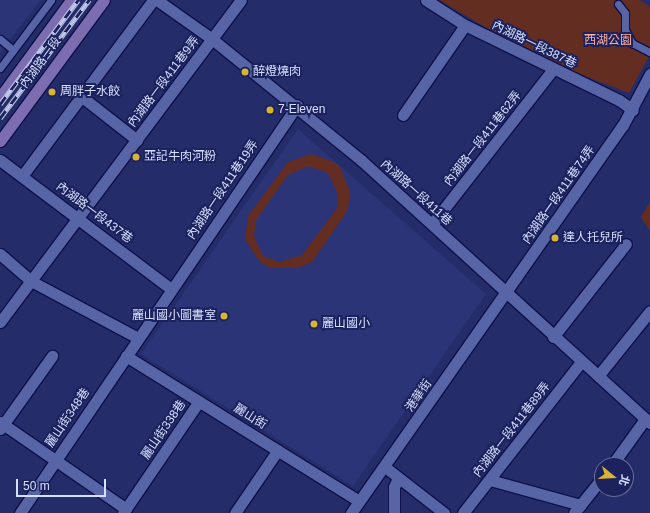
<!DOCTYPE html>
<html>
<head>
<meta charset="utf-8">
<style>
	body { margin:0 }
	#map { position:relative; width:650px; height:513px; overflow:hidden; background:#242d69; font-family:Arial,"Noto Sans TC",sans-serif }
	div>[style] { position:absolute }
	.built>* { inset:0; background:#2b3477 }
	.green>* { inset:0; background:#642d22 }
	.roads { filter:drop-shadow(1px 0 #0f114b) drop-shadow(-1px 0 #0f114b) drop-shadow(0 1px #0f114b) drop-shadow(0 -1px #0f114b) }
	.service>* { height:7px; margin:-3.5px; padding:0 3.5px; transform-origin:3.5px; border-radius:3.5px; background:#5765a7 }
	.minor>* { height:11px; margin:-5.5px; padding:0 5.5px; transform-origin:5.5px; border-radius:5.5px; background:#5765a7 }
	.secondary>* { height:11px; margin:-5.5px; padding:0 5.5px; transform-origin:5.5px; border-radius:5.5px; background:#7b6daf }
	.rail>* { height:4.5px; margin-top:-2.25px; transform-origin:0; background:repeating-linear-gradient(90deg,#1b225d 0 9px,#bfc8ea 0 18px); box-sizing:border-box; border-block:1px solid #bfc8ea }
	.dots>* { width:11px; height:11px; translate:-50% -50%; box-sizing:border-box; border:2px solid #1b225d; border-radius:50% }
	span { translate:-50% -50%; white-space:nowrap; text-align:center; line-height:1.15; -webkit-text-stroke:4px #1b225d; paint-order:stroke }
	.park-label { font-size:12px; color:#fcaf9e }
	.street-label { font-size:12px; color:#d7e0fe }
	.poi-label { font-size:12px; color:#d7e0fe }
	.left { translate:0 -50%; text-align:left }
	.right { translate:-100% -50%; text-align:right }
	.north { position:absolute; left:594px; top:457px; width:40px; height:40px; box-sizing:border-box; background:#1b225d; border:1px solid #666e9d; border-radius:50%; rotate:108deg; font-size:11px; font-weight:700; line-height:16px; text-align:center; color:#d7e0fe }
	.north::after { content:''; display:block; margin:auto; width:14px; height:18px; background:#d7b434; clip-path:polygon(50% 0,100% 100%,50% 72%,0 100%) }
	.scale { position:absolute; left:16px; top:479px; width:90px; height:18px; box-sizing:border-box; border:2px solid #d7e0fe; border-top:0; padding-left:5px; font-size:12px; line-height:14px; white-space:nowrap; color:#d7e0fe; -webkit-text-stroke:3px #1b225d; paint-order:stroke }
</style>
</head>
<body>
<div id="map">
	<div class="built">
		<div style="clip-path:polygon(0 0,41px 0,0 52px)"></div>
		<div style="clip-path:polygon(298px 129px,486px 294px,353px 486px,141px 354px)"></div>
	</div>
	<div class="green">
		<div style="clip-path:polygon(439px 0,640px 0,650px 7px,650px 55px,629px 93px,558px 66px,507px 40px)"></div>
		<div style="clip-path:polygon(evenodd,311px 154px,332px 161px,340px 167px,349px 189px,350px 199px,346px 213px,312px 262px,298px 268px,270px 268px,259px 261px,245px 239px,248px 216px,288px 162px,311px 154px,308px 166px,328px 173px,338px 194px,338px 207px,302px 255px,280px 262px,263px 256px,254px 236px,256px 220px,288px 175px,308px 166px)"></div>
		<div style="clip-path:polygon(650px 202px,650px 231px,641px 217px)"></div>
	</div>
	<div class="roads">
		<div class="service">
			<div style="left:618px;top:4px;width:11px;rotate:52deg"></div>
			<div style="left:625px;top:13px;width:17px;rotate:90deg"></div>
			<div style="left:625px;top:30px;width:15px;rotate:62deg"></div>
			<div style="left:632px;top:43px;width:20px;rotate:27deg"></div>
			<div style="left:0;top:39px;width:17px;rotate:40deg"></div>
			<div style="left:0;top:68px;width:85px;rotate:-53.1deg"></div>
		</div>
		<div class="minor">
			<div style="left:157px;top:0;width:67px;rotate:35.3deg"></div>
			<div style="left:212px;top:39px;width:192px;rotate:39.1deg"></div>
			<div style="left:361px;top:160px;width:391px;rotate:42.3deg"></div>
			<div style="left:426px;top:0;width:46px;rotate:32.7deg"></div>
			<div style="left:465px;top:25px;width:171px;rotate:26deg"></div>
			<div style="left:619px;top:100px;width:17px;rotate:36deg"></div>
			<div style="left:82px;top:97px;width:70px;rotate:38deg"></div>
			<div style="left:403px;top:115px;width:109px;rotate:-55.4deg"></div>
			<div style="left:0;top:160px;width:214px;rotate:37deg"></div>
			<div style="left:22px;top:176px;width:219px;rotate:-53.3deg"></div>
			<div style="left:432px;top:224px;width:197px;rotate:-52deg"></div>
			<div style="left:0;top:254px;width:41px;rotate:41.1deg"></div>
			<div style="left:31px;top:281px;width:121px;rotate:28deg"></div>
			<div style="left:0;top:322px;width:402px;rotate:-53.2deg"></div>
			<div style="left:553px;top:337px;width:118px;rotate:-51.9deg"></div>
			<div style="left:126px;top:356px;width:274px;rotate:31.9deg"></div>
			<div style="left:598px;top:376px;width:83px;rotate:-51.3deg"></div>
			<div style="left:0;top:422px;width:153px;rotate:34.6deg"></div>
			<div style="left:0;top:429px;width:90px;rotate:-54.5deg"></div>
			<div style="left:612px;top:465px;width:57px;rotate:-54.3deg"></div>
			<div style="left:385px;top:467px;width:75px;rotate:37.9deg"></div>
			<div style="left:490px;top:480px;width:94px;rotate:15.4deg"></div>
			<div style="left:20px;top:513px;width:493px;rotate:-55.8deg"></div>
			<div style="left:123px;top:513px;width:135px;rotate:-55.8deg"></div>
			<div style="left:235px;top:513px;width:76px;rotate:-55.7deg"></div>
			<div style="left:351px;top:513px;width:474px;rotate:-55deg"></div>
			<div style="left:623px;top:125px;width:58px;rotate:-62.1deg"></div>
			<div style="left:394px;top:513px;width:26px;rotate:-90deg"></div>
			<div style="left:394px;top:487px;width:10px;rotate:-66deg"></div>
			<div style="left:463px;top:513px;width:192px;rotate:-52deg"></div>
			<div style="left:574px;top:513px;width:45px;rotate:-51.3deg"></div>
		</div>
		<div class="secondary">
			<div style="left:0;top:97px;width:120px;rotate:-53.8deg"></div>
			<div style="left:0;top:141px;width:175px;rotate:-53.6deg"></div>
		</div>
	</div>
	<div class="rail">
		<div style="left:0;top:104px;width:130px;rotate:-53.1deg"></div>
		<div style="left:0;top:118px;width:148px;rotate:-53deg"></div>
	</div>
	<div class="dots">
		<div style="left:245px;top:72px;background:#d7b434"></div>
		<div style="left:52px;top:92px;background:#d7b434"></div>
		<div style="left:270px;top:110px;background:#d7b434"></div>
		<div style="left:136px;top:157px;background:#d7b434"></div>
		<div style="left:555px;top:238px;background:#d7b434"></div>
		<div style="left:224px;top:316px;background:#d7b434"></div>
		<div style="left:314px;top:324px;background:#d7b434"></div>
	</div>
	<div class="park-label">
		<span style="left:608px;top:41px">西湖公園</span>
	</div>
	<div class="street-label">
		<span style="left:534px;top:45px;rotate:26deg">內湖路一段387巷</span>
		<span style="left:41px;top:63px;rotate:-54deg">內湖路一段</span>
		<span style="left:164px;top:82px;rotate:-53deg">內湖路一段411巷9弄</span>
		<span style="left:483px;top:139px;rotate:-52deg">內湖路一段411巷62弄</span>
		<span style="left:223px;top:190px;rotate:-56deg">內湖路一段411巷19弄</span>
		<span style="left:416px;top:193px;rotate:42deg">內湖路一段411巷</span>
		<span style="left:559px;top:195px;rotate:-55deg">內湖路一段411巷74弄</span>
		<span style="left:94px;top:213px;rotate:37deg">內湖路一段437巷</span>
		<span style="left:419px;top:396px;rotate:-55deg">港華街</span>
		<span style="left:250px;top:417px;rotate:32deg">麗山街</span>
		<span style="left:68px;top:418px;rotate:-56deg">麗山街348巷</span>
		<span style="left:164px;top:430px;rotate:-56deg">麗山街338巷</span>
		<span style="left:512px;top:430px;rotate:-52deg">內湖路一段411巷89弄</span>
	</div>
	<div class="poi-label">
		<span class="left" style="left:253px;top:72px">醉燈燒肉</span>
		<span class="left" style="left:60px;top:92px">周胖子水餃</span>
		<span class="left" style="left:278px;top:110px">7-Eleven</span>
		<span class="left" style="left:144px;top:157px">亞記牛肉河粉</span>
		<span class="left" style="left:563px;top:238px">達人托兒所</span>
		<span class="right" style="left:216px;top:316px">麗山國小圖書室</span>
		<span class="left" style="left:322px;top:324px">麗山國小</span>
	</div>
	<div class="north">北</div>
	<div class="scale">50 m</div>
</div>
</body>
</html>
